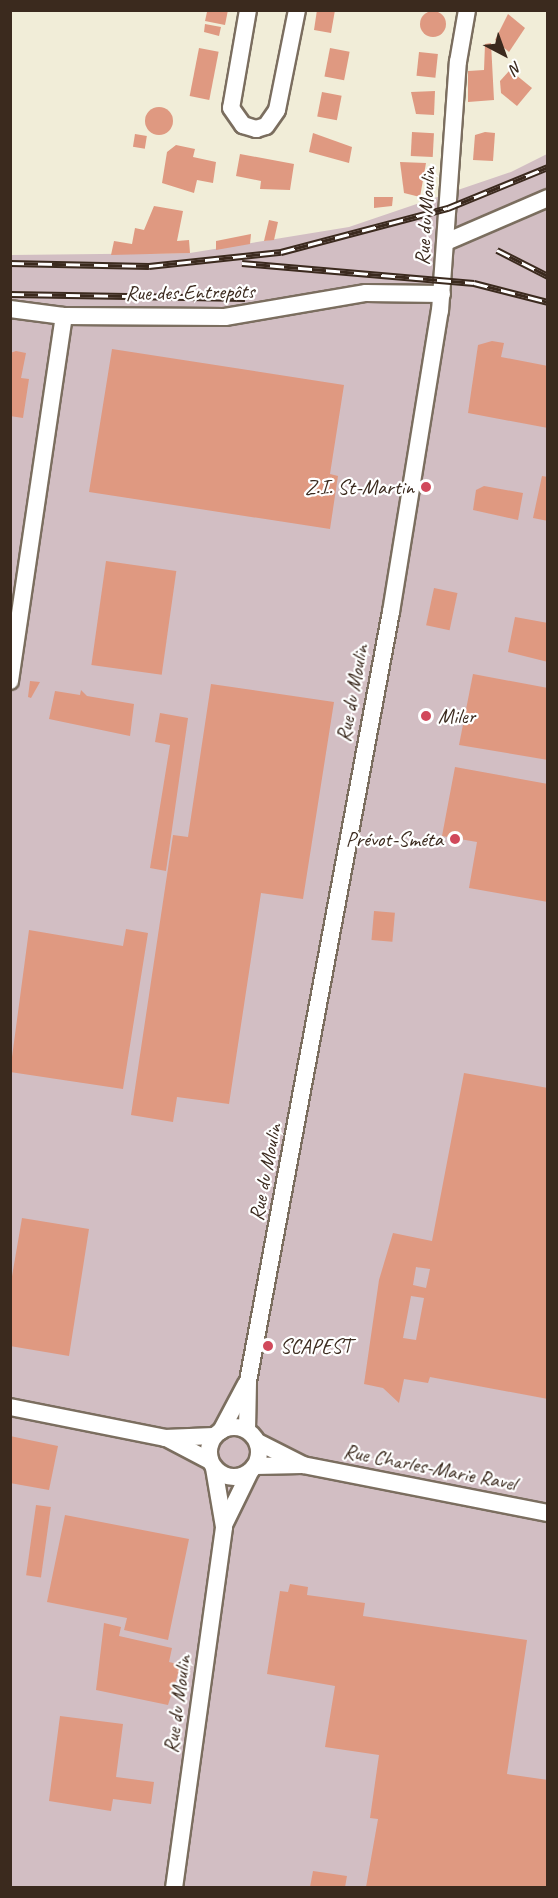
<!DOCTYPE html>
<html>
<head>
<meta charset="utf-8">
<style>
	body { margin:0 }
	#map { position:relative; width:558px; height:1898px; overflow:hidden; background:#f1edd8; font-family:Caveat,sans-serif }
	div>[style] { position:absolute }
	.industrial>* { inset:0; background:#d2bec3 }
	.building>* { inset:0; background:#df9981; transform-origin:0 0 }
	.round { border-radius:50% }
	.roads { filter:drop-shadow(2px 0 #7b6e5f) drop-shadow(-2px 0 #7b6e5f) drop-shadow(0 2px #7b6e5f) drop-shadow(0 -2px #7b6e5f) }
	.street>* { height:16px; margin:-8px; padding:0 8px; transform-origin:8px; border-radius:8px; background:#fff }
	.street>.ring { margin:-8px; padding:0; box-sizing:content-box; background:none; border:16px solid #fff; border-radius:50% }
	.rail>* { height:7px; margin-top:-3.5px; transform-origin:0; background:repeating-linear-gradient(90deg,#fff 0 14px,#3b2a1e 0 28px); box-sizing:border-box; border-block:2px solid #3b2a1e }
	.dots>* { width:16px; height:16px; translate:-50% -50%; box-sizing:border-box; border:3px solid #fff; border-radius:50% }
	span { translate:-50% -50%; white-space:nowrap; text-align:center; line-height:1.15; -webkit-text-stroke:4.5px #fff; paint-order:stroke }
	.street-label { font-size:21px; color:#3b2a1e }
	.poi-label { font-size:21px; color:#3b2a1e }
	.right { translate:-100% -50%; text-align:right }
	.left { translate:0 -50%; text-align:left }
	.frame { position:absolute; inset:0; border:12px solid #3b2a1e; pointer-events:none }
	.north { position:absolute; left:474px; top:24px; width:60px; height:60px; -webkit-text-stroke:4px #fff; paint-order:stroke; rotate:139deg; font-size:16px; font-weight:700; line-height:24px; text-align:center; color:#3b2a1e }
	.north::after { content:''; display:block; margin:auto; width:21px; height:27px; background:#3b2a1e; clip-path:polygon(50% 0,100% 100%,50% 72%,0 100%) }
</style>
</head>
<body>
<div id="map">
	<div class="industrial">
		<div style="clip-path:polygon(547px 154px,547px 1887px,11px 1888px,11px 255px,190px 253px,349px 227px,511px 172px)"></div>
	</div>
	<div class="building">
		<div style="clip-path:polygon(228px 10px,225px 25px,205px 21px,207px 12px)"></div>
		<div style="clip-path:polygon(317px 10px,335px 10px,331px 33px,314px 30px)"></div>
		<div class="round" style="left:420px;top:11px;width:26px;height:26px"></div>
		<div style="clip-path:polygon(508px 14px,525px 28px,509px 52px,495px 40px)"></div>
		<div style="clip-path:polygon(205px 24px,221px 27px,219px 36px,204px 32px)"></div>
		<div style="clip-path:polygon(491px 43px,494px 100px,468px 102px,468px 71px,484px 70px,485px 44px)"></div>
		<div style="left:199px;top:48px;width:20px;height:49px;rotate:11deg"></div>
		<div style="left:330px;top:48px;width:20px;height:29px;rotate:11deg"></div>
		<div style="left:419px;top:52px;width:19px;height:24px;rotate:6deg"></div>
		<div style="clip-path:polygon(510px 70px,532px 88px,517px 106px,501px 93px,500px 81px)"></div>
		<div style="clip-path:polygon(435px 91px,434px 115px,416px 114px,411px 92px)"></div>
		<div style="left:322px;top:92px;width:20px;height:25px;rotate:11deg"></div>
		<div class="round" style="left:145px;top:107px;width:28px;height:28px"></div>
		<div style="left:412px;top:132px;width:22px;height:24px;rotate:3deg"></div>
		<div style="clip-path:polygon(485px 132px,495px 133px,493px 161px,473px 160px,475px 135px)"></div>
		<div style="clip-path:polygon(313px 133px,352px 147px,349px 163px,309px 152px)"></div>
		<div style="left:135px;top:134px;width:12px;height:13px;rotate:9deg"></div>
		<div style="clip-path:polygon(176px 145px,195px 149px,193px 157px,216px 162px,213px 183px,197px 180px,194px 193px,162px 183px,167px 152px)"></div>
		<div style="clip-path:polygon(240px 154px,294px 164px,290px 190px,260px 189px,261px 181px,236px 176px)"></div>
		<div style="clip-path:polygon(400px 162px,426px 163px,420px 197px,404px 193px)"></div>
		<div style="clip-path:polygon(374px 197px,393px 197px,392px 206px,374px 208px)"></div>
		<div style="clip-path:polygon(154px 206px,183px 211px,177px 241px,189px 240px,190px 253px,111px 255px,114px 241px,132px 244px,135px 228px,144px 230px)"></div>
		<div style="clip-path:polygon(269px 220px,278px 222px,274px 240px,264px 241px)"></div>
		<div style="clip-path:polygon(251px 234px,250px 244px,216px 250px,216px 241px)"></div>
		<div style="clip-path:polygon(492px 341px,504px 343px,501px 357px,548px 366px,548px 428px,468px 413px,478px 345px)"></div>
		<div style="clip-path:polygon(112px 349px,344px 385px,330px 474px,338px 476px,330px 529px,89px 492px)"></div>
		<div style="clip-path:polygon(16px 351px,26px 353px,21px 378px,29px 379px,23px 418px,10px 416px,10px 353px)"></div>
		<div style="clip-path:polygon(542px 476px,548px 477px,548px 521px,533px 518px)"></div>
		<div style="clip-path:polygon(484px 486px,523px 493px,518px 520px,473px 510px,476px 490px)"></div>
		<div style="left:106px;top:561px;width:71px;height:105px;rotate:8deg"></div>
		<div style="left:434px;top:588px;width:24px;height:38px;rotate:12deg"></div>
		<div style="clip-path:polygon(515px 617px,548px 623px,548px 662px,508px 652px)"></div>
		<div style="clip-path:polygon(473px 674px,548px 688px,548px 760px,459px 745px)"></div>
		<div style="clip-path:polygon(30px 681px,40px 682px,31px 698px,28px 697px)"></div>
		<div style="clip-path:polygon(211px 684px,334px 702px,303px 899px,261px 893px,229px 1104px,177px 1097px,173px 1122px,131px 1115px,173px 835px,188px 837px)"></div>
		<div style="clip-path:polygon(81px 690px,87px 696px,134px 704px,130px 736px,49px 719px,55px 691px,80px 695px)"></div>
		<div style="clip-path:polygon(160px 713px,188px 718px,166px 871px,150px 868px,170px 745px,155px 742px)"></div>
		<div style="clip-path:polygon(455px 767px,548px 784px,548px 902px,469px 888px,477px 842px,442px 836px)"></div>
		<div style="left:374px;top:911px;width:21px;height:29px;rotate:5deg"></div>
		<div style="clip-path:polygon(126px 929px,148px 933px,123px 1089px,10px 1072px,29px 930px,123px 946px)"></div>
		<div style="clip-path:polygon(evenodd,464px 1073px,548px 1088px,548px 1399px,430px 1377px,428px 1383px,404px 1379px,399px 1403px,383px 1388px,364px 1384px,379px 1280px,393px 1233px,432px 1241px,464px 1073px,416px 1267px,430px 1269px,426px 1288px,413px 1285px,416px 1267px,464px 1073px,411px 1296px,424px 1298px,416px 1340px,403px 1338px,411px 1296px)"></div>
		<div style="clip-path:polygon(22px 1218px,89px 1229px,69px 1356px,10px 1346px,10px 1288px)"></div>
		<div style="clip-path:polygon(10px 1436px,58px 1446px,49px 1490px,10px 1483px)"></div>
		<div style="left:36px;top:1505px;width:15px;height:71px;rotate:8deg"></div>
		<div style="clip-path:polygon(65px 1515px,189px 1539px,168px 1640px,124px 1630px,127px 1618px,47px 1602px)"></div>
		<div style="clip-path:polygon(290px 1584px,308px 1587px,307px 1595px,365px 1603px,363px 1616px,527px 1640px,507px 1774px,548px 1780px,548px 1887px,366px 1887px,378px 1819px,370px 1818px,379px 1755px,325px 1747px,335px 1686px,267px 1674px,280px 1591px,288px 1592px)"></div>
		<div style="clip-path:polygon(104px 1623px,121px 1627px,119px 1636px,172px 1648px,169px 1662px,181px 1665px,168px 1705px,96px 1690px)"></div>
		<div style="clip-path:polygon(60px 1716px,123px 1724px,116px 1777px,154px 1782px,151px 1804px,113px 1799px,111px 1811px,49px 1801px)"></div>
		<div style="clip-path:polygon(313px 1871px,347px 1876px,345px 1887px,310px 1887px)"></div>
	</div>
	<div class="roads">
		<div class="street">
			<div style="left:248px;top:10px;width:99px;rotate:99.8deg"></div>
			<div style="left:231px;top:108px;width:21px;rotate:55deg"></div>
			<div style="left:243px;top:125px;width:14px;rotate:17deg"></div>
			<div style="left:256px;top:129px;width:10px;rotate:-17deg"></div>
			<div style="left:266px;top:126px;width:19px;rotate:-55deg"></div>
			<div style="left:277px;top:110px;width:102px;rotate:-78.7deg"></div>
			<div style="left:446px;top:242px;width:111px;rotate:-23.3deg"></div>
			<div style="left:10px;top:309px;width:54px;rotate:7.4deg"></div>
			<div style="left:64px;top:316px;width:161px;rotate:0.4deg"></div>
			<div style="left:225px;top:317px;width:143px;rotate:-9.7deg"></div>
			<div style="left:366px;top:293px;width:76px;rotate:0.8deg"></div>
			<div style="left:10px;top:681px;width:369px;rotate:-81.6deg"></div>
			<div style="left:10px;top:1407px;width:158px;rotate:11.3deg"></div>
			<div style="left:165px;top:1438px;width:49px;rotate:-2.3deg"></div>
			<div class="ring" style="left:209px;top:1427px;width:34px;height:34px"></div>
			<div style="left:247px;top:1430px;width:49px;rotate:-88.8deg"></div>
			<div style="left:248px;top:1381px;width:782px;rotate:-79.47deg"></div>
			<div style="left:391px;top:612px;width:305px;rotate:-80.8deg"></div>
			<div style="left:440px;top:311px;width:250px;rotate:-85.9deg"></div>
			<div style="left:458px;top:62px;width:53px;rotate:-80.2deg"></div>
			<div style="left:221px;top:1431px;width:53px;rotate:-62deg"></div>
			<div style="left:166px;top:1438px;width:50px;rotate:27.6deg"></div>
			<div style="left:258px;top:1442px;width:51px;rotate:27.1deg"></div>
			<div style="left:303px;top:1465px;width:250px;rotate:11.1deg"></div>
			<div style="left:255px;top:1466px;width:47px;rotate:-1.2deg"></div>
			<div style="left:225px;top:1523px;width:57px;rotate:-63.9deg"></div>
			<div style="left:174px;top:1888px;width:364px;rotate:-82.1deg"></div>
			<div style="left:224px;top:1527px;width:60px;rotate:-99.6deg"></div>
		</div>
	</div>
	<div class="rail">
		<div style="left:497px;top:250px;width:57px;rotate:27deg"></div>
		<div style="left:10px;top:263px;width:139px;rotate:1.2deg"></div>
		<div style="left:149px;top:266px;width:133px;rotate:-6.1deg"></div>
		<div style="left:281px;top:252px;width:173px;rotate:-14.8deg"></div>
		<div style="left:448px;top:208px;width:108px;rotate:-22.3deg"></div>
		<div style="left:242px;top:263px;width:233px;rotate:4.9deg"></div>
		<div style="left:474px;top:283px;width:76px;rotate:14.4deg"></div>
		<div style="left:10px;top:294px;width:235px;rotate:1deg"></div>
	</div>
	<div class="dots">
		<div style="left:426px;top:487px;background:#d1495b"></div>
		<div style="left:426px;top:716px;background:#d1495b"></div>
		<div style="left:455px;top:839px;background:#d1495b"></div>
		<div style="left:268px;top:1346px;background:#d1495b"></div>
	</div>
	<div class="street-label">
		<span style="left:425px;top:216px;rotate:-86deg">Rue du Moulin</span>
		<span style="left:190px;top:292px;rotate:-1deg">Rue des Entrepôts</span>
		<span style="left:352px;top:693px;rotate:-79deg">Rue du Moulin</span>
		<span style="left:265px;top:1172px;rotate:-79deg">Rue du Moulin</span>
		<span style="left:430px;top:1467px;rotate:11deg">Rue Charles-Marie Ravel</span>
		<span style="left:177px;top:1704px;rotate:-82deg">Rue du Moulin</span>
	</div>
	<div class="poi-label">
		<span class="right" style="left:414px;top:487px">Z.I. St-Martin</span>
		<span class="left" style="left:438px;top:716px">Miler</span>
		<span class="right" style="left:443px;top:839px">Prévot-Sméta</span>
		<span class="left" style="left:280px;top:1346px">SCAPEST</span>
	</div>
	<div class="frame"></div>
	<div class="north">N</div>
</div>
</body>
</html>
